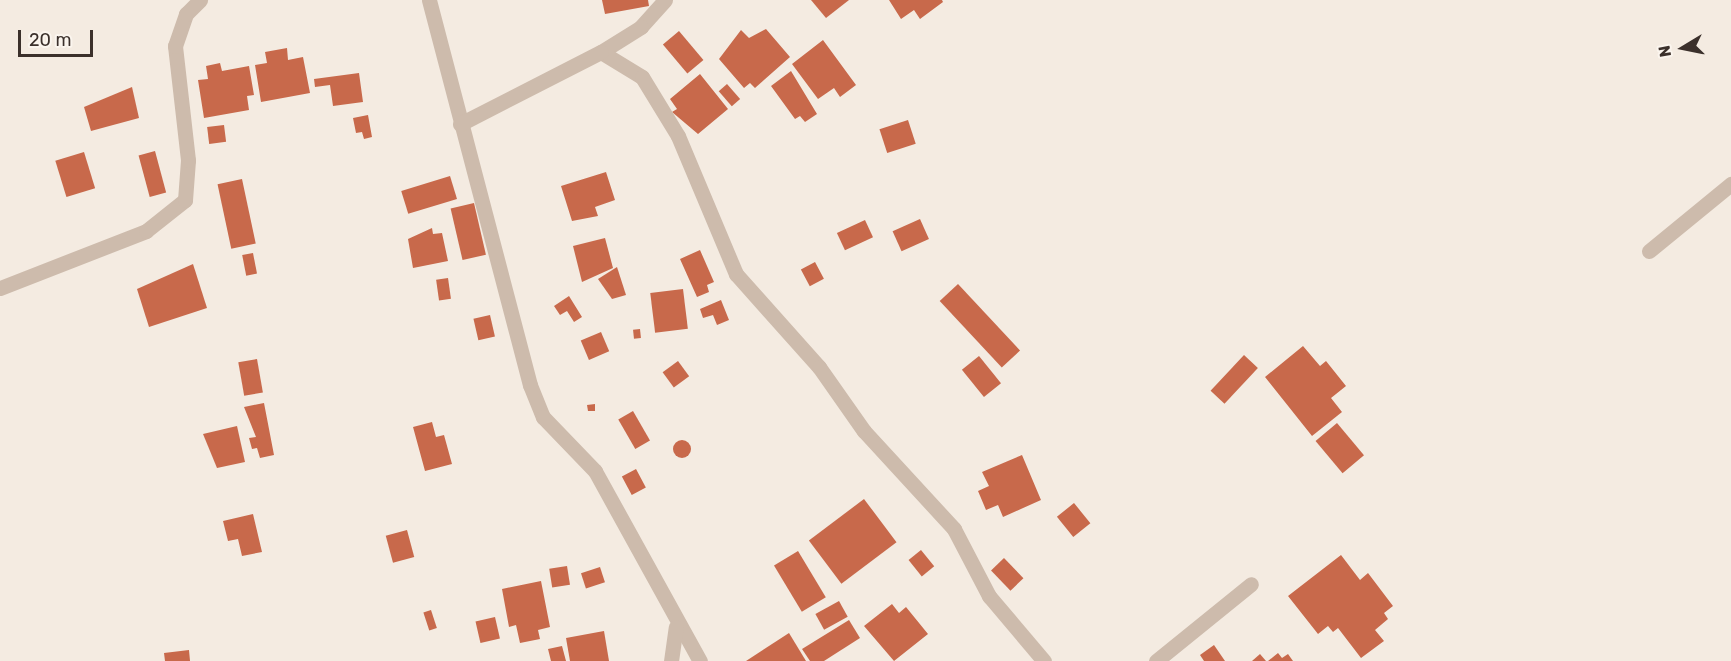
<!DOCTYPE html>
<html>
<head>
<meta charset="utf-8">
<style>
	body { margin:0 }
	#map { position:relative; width:1731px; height:661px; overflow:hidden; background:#f4ebe1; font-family:Rubik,sans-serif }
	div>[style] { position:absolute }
	.building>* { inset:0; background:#c8694b; transform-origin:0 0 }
	.round { border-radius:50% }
	.minor>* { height:15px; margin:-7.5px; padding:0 7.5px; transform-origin:7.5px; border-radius:7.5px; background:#cdbbac }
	span { translate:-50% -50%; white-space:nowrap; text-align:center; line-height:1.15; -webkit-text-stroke:4.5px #fbf5ee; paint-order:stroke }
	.north { position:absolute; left:1653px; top:18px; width:60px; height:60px; -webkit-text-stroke:4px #fbf5ee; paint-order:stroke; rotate:260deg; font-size:16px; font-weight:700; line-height:24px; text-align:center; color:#3b302b }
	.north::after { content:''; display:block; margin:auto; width:21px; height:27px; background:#3b302b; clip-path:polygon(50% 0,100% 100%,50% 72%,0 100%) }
	.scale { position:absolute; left:18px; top:30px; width:75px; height:27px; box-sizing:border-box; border:3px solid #3b302b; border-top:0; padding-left:8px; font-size:18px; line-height:21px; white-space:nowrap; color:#3b302b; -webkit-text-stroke:4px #fbf5ee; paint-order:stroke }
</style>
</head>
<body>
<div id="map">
	<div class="building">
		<div style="clip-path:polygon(602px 0,648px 0,649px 6px,605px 14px)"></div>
		<div style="clip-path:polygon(811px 0,849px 0,826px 18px)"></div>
		<div style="clip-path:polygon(889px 0,942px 0,943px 2px,920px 19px,914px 10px,901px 19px)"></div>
		<div style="clip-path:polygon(766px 29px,790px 57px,755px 88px,750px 83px,744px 88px,719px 59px,741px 30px,749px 38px)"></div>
		<div style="left:679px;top:31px;width:38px;height:21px;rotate:50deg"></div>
		<div style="clip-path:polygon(823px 40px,856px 85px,840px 97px,834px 88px,818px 99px,792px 64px)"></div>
		<div style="clip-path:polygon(287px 48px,288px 60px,303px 57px,310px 93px,261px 102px,255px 65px,267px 63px,265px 52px)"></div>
		<div style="clip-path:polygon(220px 63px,222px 71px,249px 66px,254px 95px,247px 96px,249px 110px,204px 118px,198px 80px,208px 79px,206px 66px)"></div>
		<div style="clip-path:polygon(791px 71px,817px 114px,805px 122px,800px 116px,795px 119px,771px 86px)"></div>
		<div style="clip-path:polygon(359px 73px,363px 102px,333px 106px,330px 85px,315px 87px,314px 79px)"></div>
		<div style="clip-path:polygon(700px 74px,728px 109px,698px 134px,672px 112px,677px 109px,670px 99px)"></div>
		<div style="left:727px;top:84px;width:20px;height:11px;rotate:49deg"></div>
		<div style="clip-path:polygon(132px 87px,139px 118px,91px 131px,84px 107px)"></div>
		<div style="clip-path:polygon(368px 115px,372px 137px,364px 139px,362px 132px,356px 133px,353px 118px)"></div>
		<div style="left:908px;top:120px;width:25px;height:30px;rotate:72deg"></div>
		<div style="left:224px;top:125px;width:17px;height:17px;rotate:83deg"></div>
		<div style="left:155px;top:151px;width:43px;height:17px;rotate:75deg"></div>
		<div style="left:84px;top:152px;width:38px;height:30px;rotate:73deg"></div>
		<div style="clip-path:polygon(606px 172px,615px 200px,595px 207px,598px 216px,572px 221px,561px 186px)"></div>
		<div style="left:450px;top:176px;width:24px;height:51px;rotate:73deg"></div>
		<div style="left:242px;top:179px;width:66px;height:25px;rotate:78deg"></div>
		<div style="left:474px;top:203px;width:53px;height:24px;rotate:77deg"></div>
		<div style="left:920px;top:219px;width:22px;height:30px;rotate:66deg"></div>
		<div style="left:865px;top:220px;width:19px;height:31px;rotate:65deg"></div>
		<div style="clip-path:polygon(432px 228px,433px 234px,442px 233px,448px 261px,413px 268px,408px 239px)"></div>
		<div style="clip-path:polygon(605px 238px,613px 268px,582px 282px,573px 246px)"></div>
		<div style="clip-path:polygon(700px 250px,714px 282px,707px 285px,709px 292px,697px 297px,680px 259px)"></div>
		<div style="left:253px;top:253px;width:21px;height:11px;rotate:79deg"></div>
		<div style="left:815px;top:262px;width:19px;height:16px;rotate:62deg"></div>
		<div style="clip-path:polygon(193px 264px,207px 308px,149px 327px,137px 289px)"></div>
		<div style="clip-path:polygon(617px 267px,626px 295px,612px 299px,598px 279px)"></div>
		<div style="left:448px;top:278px;width:21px;height:12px;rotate:82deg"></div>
		<div style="left:958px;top:284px;width:91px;height:25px;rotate:47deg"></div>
		<div style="left:683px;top:289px;width:40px;height:33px;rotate:83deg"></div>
		<div style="clip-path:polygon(569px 296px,582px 317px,574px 322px,567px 311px,560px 315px,554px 306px)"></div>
		<div style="clip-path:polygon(721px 300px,729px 320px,717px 325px,713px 315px,703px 318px,700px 309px)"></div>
		<div style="left:490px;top:315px;width:22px;height:17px;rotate:77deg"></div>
		<div style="left:640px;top:329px;width:9px;height:7px;rotate:84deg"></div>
		<div style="left:601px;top:332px;width:21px;height:22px;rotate:67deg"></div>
		<div style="clip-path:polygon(1303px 346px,1320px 366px,1326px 361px,1346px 386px,1331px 398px,1342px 412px,1312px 436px,1265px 377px)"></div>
		<div style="left:1244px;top:355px;width:19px;height:49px;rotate:43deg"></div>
		<div style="left:979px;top:356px;width:35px;height:22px;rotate:51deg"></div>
		<div style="left:257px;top:359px;width:34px;height:19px;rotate:80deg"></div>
		<div style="left:678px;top:361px;width:19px;height:19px;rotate:54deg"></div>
		<div style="clip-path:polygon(264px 403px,274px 455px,260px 458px,257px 448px,252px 449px,249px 438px,256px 437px,244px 407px)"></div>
		<div style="clip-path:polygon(595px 404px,595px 411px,588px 411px,587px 405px)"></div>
		<div style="left:633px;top:411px;width:34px;height:17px;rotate:60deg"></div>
		<div style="clip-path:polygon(432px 422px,436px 437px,444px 435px,452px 464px,425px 471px,413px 427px)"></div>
		<div style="left:1337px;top:423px;width:42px;height:28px;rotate:50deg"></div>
		<div style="clip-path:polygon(237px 426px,245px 462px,217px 468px,203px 434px)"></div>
		<div class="round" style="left:673px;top:440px;width:18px;height:18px"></div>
		<div style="clip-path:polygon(1022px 455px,1041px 500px,1003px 517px,998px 505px,986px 510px,978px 491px,989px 486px,982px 472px)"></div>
		<div style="left:636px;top:469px;width:21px;height:16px;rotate:62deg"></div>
		<div style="left:864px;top:499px;width:54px;height:69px;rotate:53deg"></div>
		<div style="left:1074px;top:503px;width:26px;height:22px;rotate:51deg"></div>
		<div style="clip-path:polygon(253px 514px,262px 552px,242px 556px,238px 539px,228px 541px,223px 521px)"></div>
		<div style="left:407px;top:530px;width:28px;height:22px;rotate:75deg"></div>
		<div style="left:921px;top:550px;width:21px;height:16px;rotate:51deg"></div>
		<div style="left:798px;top:551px;width:54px;height:28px;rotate:59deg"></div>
		<div style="clip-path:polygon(1341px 555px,1360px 580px,1368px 573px,1393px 606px,1384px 613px,1388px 619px,1375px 630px,1384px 641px,1361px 658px,1338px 628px,1333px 632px,1328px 626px,1318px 634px,1288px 596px)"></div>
		<div style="left:1004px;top:558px;width:28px;height:18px;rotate:46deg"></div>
		<div style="left:567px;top:566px;width:19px;height:18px;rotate:81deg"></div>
		<div style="left:600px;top:567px;width:16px;height:20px;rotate:72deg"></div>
		<div style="clip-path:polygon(541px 581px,550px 627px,538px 630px,540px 639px,520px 643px,516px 625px,509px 627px,502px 589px)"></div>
		<div style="left:839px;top:601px;width:18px;height:27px;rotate:61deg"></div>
		<div style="clip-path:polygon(892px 604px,899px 613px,906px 607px,928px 634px,894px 661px,864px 626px)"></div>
		<div style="left:431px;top:610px;width:19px;height:8px;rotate:72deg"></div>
		<div style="left:495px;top:617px;width:22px;height:20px;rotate:77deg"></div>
		<div style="clip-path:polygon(849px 620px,860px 638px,824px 661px,810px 661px,802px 649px)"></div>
		<div style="clip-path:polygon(604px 631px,609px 661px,570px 661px,566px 638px)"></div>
		<div style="clip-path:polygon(789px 633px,806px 661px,746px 661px)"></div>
		<div style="clip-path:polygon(1214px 645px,1225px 661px,1204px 661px,1200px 655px)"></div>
		<div style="clip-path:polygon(562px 646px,566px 661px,551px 661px,548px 649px)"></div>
		<div style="clip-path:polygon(189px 650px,190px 661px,165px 661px,164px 653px)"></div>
		<div style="clip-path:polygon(1278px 653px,1282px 658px,1288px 654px,1293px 661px,1268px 661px)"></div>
		<div style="clip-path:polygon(1260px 654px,1266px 661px,1252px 661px)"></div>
	</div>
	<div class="minor">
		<div style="left:429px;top:0;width:398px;rotate:75.3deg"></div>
		<div style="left:530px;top:385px;width:35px;rotate:68deg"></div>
		<div style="left:543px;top:417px;width:75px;rotate:46.1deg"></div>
		<div style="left:595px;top:471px;width:217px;rotate:61.1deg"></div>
		<div style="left:665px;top:0;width:36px;rotate:132deg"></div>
		<div style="left:641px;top:27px;width:47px;rotate:148deg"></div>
		<div style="left:601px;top:52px;width:48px;rotate:31.4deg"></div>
		<div style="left:642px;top:77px;width:69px;rotate:58.6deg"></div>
		<div style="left:678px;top:136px;width:150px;rotate:67.2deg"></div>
		<div style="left:736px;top:274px;width:125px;rotate:48.3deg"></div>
		<div style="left:819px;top:367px;width:78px;rotate:54.9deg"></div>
		<div style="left:864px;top:431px;width:133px;rotate:47.4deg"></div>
		<div style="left:954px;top:529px;width:76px;rotate:62.4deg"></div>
		<div style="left:989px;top:596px;width:85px;rotate:49.8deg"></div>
		<div style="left:460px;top:124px;width:158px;rotate:-27.1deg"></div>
		<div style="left:1649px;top:251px;width:106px;rotate:-39.3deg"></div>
		<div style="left:0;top:288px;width:157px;rotate:-21.3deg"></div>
		<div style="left:146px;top:231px;width:50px;rotate:-38.5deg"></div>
		<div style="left:185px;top:200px;width:40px;rotate:-85.7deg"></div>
		<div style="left:188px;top:160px;width:115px;rotate:-96.5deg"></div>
		<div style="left:175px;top:46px;width:34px;rotate:-71deg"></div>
		<div style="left:186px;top:14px;width:20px;rotate:-45deg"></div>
		<div style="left:671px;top:661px;width:34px;rotate:-82deg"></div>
		<div style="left:1156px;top:661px;width:122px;rotate:-39deg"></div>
	</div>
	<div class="north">N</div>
	<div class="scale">20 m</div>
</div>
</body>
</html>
